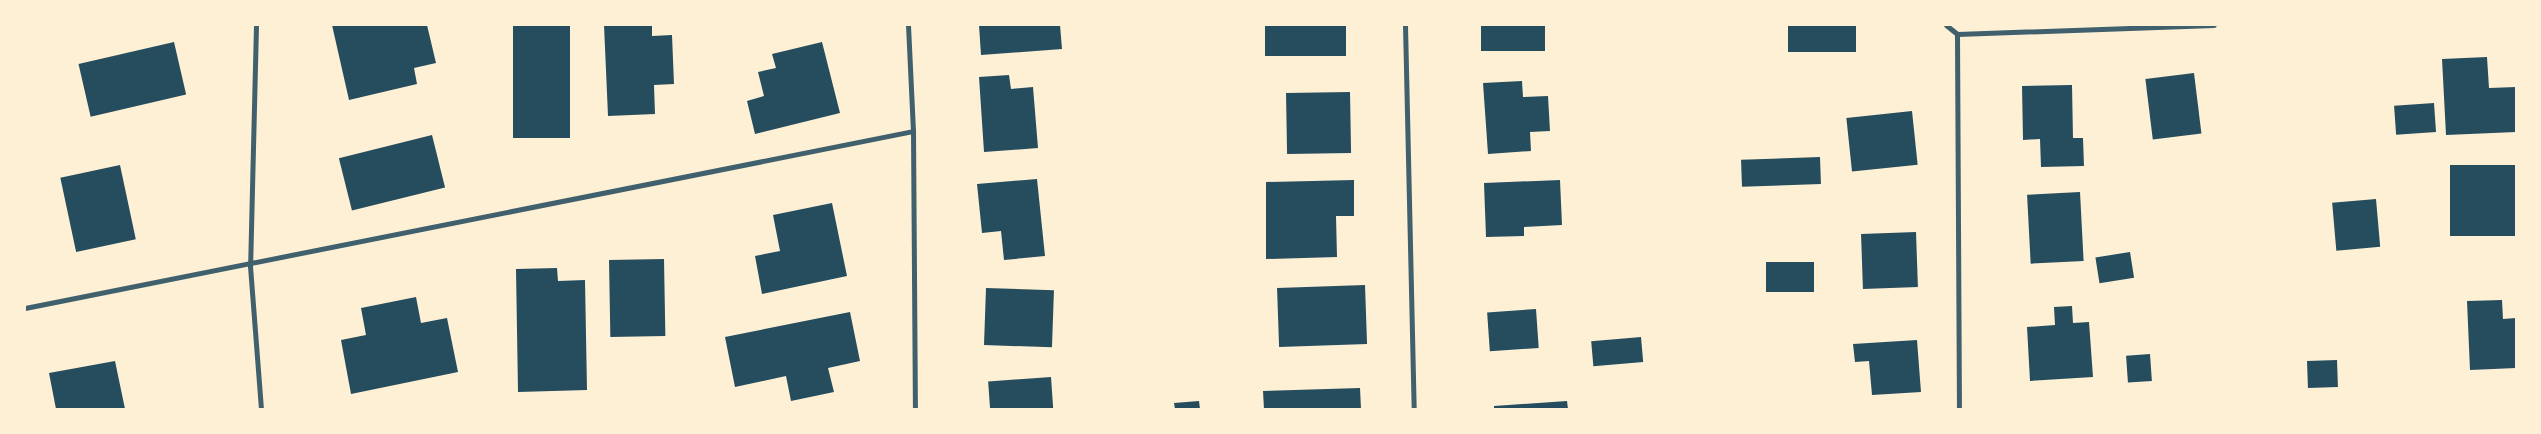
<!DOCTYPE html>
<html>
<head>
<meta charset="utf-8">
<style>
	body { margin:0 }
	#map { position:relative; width:2541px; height:434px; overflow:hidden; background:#fdf0d5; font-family:Helvetica,sans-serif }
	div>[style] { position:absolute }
	.building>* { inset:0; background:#264d5e; transform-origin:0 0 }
	.minor>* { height:5px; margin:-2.5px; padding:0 2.5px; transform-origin:2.5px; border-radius:2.5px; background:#3f606c }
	span { translate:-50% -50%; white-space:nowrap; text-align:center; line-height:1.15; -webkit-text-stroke:4px #fdf0d5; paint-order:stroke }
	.frame { position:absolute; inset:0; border:26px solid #fdf0d5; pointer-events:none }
</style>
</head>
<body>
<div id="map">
	<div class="building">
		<div style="clip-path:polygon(332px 25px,427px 25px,436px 63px,414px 68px,417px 84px,349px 100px)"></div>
		<div style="left:513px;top:25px;width:57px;height:113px"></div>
		<div style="clip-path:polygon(604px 25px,652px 25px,652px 36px,672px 35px,674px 84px,654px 85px,655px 114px,608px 116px)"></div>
		<div style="clip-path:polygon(979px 25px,1060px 25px,1062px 49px,981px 55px)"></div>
		<div style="left:1265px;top:25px;width:81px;height:31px"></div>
		<div style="left:1481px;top:25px;width:64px;height:26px"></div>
		<div style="left:1788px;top:25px;width:68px;height:27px"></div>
		<div style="left:174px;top:42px;width:54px;height:98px;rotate:77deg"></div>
		<div style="clip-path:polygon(822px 42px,840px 113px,755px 134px,747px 101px,764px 96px,758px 72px,776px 68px,772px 54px)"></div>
		<div style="clip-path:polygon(2487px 57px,2489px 88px,2516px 87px,2516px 132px,2446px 135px,2442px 59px)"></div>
		<div style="left:2194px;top:73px;width:61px;height:49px;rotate:83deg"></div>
		<div style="clip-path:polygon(1009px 75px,1011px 89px,1033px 87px,1038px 148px,984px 152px,979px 77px)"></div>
		<div style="clip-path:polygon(1522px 81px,1523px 97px,1548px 96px,1550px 131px,1530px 132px,1531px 151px,1488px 154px,1483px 83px)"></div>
		<div style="clip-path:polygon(2072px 85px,2073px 138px,2083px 138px,2084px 166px,2041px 167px,2040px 139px,2023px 140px,2022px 86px)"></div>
		<div style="left:1350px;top:92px;width:61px;height:64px;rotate:89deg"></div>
		<div style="left:2434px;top:103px;width:29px;height:40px;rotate:86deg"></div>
		<div style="left:1912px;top:111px;width:54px;height:66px;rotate:84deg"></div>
		<div style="left:432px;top:135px;width:54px;height:96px;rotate:76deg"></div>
		<div style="left:1820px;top:157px;width:27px;height:79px;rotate:88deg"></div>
		<div style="left:120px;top:165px;width:76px;height:61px;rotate:78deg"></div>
		<div style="left:2516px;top:165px;width:71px;height:66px;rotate:90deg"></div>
		<div style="clip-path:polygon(1037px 179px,1045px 256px,1004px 260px,1001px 231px,982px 233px,977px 184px)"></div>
		<div style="clip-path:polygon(1354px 180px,1354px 216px,1336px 216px,1337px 257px,1266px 259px,1266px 182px)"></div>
		<div style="clip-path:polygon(1560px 180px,1562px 225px,1524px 227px,1524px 236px,1486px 237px,1484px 183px)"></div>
		<div style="left:2080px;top:192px;width:69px;height:53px;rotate:87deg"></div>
		<div style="left:2376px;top:199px;width:48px;height:44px;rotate:85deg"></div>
		<div style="clip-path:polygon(832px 203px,847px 276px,762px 294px,755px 256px,780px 251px,773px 215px)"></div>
		<div style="left:1916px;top:232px;width:55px;height:55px;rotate:88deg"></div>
		<div style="left:2130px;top:252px;width:26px;height:35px;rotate:81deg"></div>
		<div style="left:664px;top:259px;width:77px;height:55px;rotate:89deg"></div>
		<div style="left:1766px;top:262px;width:48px;height:30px"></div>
		<div style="clip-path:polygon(557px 268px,558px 281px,585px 280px,587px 390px,518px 392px,516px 269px)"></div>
		<div style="left:1365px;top:285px;width:59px;height:88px;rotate:88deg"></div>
		<div style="left:986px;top:288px;width:68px;height:57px;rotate:2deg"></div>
		<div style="clip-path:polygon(416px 297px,421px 323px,447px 318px,458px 372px,351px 394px,341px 340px,366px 335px,361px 308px)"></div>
		<div style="clip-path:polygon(2502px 300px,2503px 319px,2516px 318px,2516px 368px,2470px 370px,2467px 301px)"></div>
		<div style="clip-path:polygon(2072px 306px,2073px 323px,2089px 322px,2093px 377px,2030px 381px,2027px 327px,2055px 325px,2054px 307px)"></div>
		<div style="left:1536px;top:309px;width:39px;height:49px;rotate:86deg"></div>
		<div style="clip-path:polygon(850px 312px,860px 361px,828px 368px,834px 392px,791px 401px,786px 376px,735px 387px,725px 337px)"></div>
		<div style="left:1641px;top:337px;width:25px;height:50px;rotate:85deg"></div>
		<div style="clip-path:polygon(1917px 340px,1921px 392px,1872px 395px,1869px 361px,1855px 362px,1853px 344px)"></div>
		<div style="left:2150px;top:354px;width:27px;height:24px;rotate:86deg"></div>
		<div style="left:2337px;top:360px;width:27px;height:30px;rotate:88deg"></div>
		<div style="clip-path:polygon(115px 361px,125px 409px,56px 409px,49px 373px)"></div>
		<div style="left:1051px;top:377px;width:32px;height:63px;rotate:86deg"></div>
		<div style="clip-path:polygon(1360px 388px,1361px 409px,1264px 409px,1263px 391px)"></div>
		<div style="clip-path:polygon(1199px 401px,1200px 409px,1175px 409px,1174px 403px)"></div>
		<div style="clip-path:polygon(1567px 401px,1568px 409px,1494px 409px,1494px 406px)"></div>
	</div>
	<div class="minor">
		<div style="left:256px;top:25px;width:241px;rotate:91.4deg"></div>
		<div style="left:250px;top:266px;width:143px;rotate:85.6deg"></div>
		<div style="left:908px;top:25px;width:106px;rotate:87.3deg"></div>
		<div style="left:913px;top:131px;width:278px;rotate:89.6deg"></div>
		<div style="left:1405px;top:25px;width:384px;rotate:88.7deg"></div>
		<div style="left:1946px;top:25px;width:14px;rotate:39deg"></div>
		<div style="left:1957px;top:34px;width:375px;rotate:89.7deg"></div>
		<div style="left:1957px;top:34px;width:257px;rotate:-2deg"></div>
		<div style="left:25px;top:308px;width:905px;rotate:-11.27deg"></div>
	</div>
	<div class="frame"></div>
</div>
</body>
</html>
